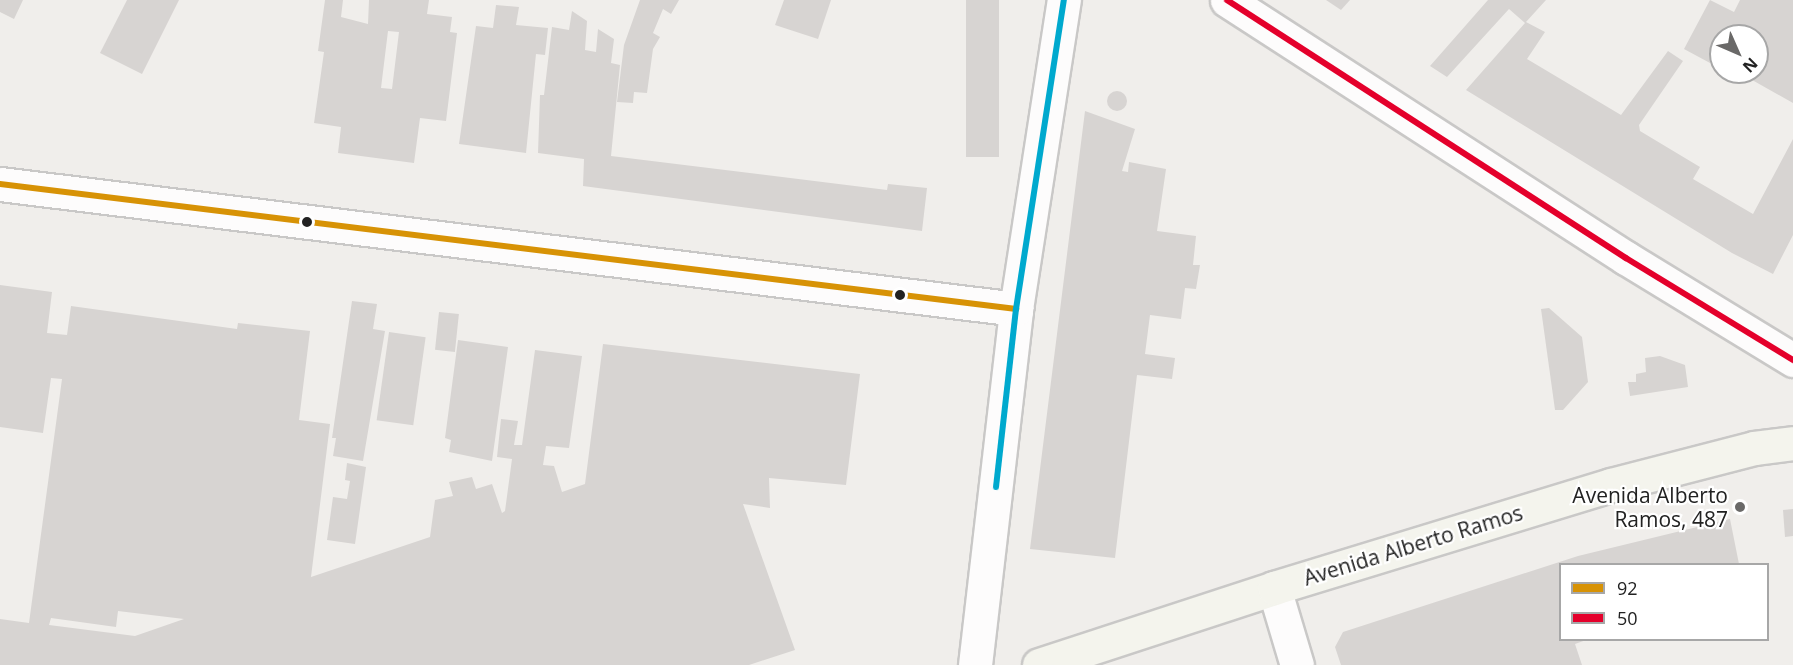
<!DOCTYPE html>
<html>
<head>
<meta charset="utf-8">
<style>
	body { margin:0 }
	#map { position:relative; width:1793px; height:665px; overflow:hidden; background:#f0eeeb; font-family:"Open Sans",sans-serif }
	div>[style] { position:absolute }
	.building>* { inset:0; background:#d7d4d2; transform-origin:0 0 }
	.round { border-radius:50% }
	.roads { filter:drop-shadow(2px 0 #c9c8c7) drop-shadow(-2px 0 #c9c8c7) drop-shadow(0 2px #c9c8c7) drop-shadow(0 -2px #c9c8c7) }
	.street>* { height:33px; margin:-16.5px; padding:0 16.5px; transform-origin:16.5px; border-radius:16.5px; background:#fdfcfc }
	.secondary>* { height:33px; margin:-16.5px; padding:0 16.5px; transform-origin:16.5px; border-radius:16.5px; background:#f4f4ed }
	.bus-1>* { height:6px; margin:-3px; padding:0 3px; transform-origin:3px; border-radius:3px; background:#d79205 }
	.bus-2>* { height:6px; margin:-3px; padding:0 3px; transform-origin:3px; border-radius:3px; background:#e4002b }
	.bus-3>* { height:6px; margin:-3px; padding:0 3px; transform-origin:3px; border-radius:3px; background:#00a9ce }
	.dots>* { width:16px; height:16px; translate:-50% -50%; box-sizing:border-box; border:3px solid #fff; border-radius:50% }
	span { translate:-50% -50%; white-space:nowrap; text-align:center; line-height:1.15; -webkit-text-stroke:4.5px #fff; paint-order:stroke }
	.poi-label { font-size:21px; color:#222 }
	.right { translate:-100% -50%; text-align:right }
	.street-label { font-size:21px; color:#222 }
	.legend { position:absolute; left:1559px; top:563px; width:210px; height:78px; box-sizing:border-box; background:#fff; border:2px solid #a7a7a7; margin:0; padding:8px 10px; list-style:none; font-size:18px; color:#222 }
	.legend li { display:flex; align-items:center; gap:12px; height:30px }
	.legend b { width:30px; border:2px solid #a7a7a7 }
	.north { position:absolute; left:1709px; top:24px; width:60px; height:60px; box-sizing:border-box; background:#fff; border:2px solid #a7a7a7; border-radius:50%; rotate:135deg; font-size:16px; font-weight:700; line-height:24px; text-align:center; color:#222 }
	.north::after { content:''; display:block; margin:auto; width:21px; height:27px; background:#6a6968; clip-path:polygon(50% 0,100% 100%,50% 72%,0 100%) }
</style>
</head>
<body>
<div id="map">
	<div class="building">
		<div style="clip-path:polygon(0 0,23px 0,14px 19px,0 12px)"></div>
		<div style="clip-path:polygon(127px 0,179px 0,142px 74px,100px 53px)"></div>
		<div style="clip-path:polygon(evenodd,325px 0,343px 0,341px 17px,368px 24px,369px 0,429px 0,427px 14px,452px 17px,450px 32px,457px 33px,446px 121px,420px 118px,414px 163px,338px 153px,341px 127px,314px 123px,324px 52px,318px 51px,325px 0,388px 31px,399px 32px,392px 89px,381px 88px,388px 31px)"></div>
		<div style="clip-path:polygon(640px 0,679px 0,671px 14px,663px 9px,653px 33px,660px 37px,653px 49px,647px 93px,634px 92px,633px 103px,617px 102px,624px 45px)"></div>
		<div style="clip-path:polygon(784px 0,831px 0,818px 39px,775px 25px)"></div>
		<div style="left:966px;top:0;width:33px;height:157px"></div>
		<div style="clip-path:polygon(1326px 0,1350px 0,1341px 10px)"></div>
		<div style="clip-path:polygon(1488px 0,1546px 0,1526px 22px,1545px 32px,1527px 59px,1621px 115px,1668px 51px,1683px 61px,1639px 125px,1640px 131px,1700px 167px,1693px 179px,1753px 214px,1793px 139px,1793px 235px,1773px 274px,1732px 253px,1466px 90px,1525px 23px,1509px 9px,1447px 77px,1430px 66px)"></div>
		<div style="clip-path:polygon(1710px 0,1734px 12px,1740px 0,1793px 0,1793px 103px,1738px 72px,1757px 72px,1757px 36px,1721px 36px,1721px 63px,1713px 58px,1710px 63px,1684px 49px)"></div>
		<div style="clip-path:polygon(496px 5px,519px 7px,516px 25px,548px 28px,545px 55px,536px 54px,526px 153px,459px 144px,476px 26px,493px 28px)"></div>
		<div style="clip-path:polygon(572px 11px,587px 21px,585px 50px,596px 52px,598px 29px,614px 39px,611px 63px,620px 65px,611px 156px,887px 190px,888px 184px,927px 188px,922px 231px,583px 186px,584px 159px,538px 153px,540px 95px,544px 95px,552px 27px,569px 30px)"></div>
		<div class="round" style="left:1107px;top:91px;width:20px;height:20px"></div>
		<div style="clip-path:polygon(1085px 111px,1135px 129px,1122px 171px,1128px 172px,1129px 162px,1166px 169px,1157px 231px,1196px 236px,1193px 265px,1200px 265px,1196px 289px,1185px 288px,1181px 319px,1150px 315px,1145px 354px,1175px 358px,1172px 379px,1137px 375px,1115px 558px,1030px 549px)"></div>
		<div style="clip-path:polygon(evenodd,0 285px,52px 292px,47px 333px,67px 335px,71px 306px,237px 329px,238px 323px,310px 331px,299px 420px,330px 424px,311px 577px,430px 537px,435px 500px,453px 496px,449px 482px,472px 477px,476px 489px,492px 484px,502px 513px,505px 511px,512px 459px,497px 457px,501px 419px,518px 421px,514px 445px,522px 445px,535px 350px,582px 356px,569px 448px,546px 446px,543px 465px,554px 466px,562px 492px,585px 484px,603px 344px,860px 374px,846px 485px,769px 478px,770px 508px,743px 504px,795px 650px,749px 665px,0 665px,0 619px,29px 623px,62px 379px,51px 378px,43px 433px,0 427px,0 285px,118px 611px,184px 619px,135px 636px,49px 625px,51px 618px,116px 627px,118px 611px)"></div>
		<div style="clip-path:polygon(352px 301px,377px 304px,373px 329px,385px 331px,363px 461px,333px 456px,336px 438px,332px 438px)"></div>
		<div style="clip-path:polygon(1549px 308px,1582px 337px,1588px 382px,1563px 410px,1555px 410px,1541px 309px)"></div>
		<div style="left:439px;top:312px;width:20px;height:38px;rotate:6deg"></div>
		<div style="left:389px;top:332px;width:37px;height:89px;rotate:8deg"></div>
		<div style="clip-path:polygon(458px 340px,508px 347px,492px 461px,449px 452px,451px 440px,445px 438px)"></div>
		<div style="clip-path:polygon(1660px 356px,1685px 365px,1688px 387px,1630px 396px,1628px 382px,1636px 382px,1636px 374px,1646px 372px,1645px 358px)"></div>
		<div style="clip-path:polygon(347px 463px,366px 467px,355px 544px,327px 540px,333px 497px,347px 499px,350px 481px,345px 480px)"></div>
		<div style="clip-path:polygon(1793px 509px,1793px 536px,1785px 537px,1783px 510px)"></div>
		<div style="clip-path:polygon(1730px 519px,1739px 564px,1560px 564px,1560px 639px,1586px 640px,1575px 644px,1582px 665px,1341px 665px,1335px 647px,1343px 632px,1578px 556px)"></div>
	</div>
	<div class="roads">
		<div class="street">
			<div style="left:1227px;top:0;width:475px;rotate:32.9deg"></div>
			<div style="left:1626px;top:258px;width:196px;rotate:31.4deg"></div>
			<div style="left:0;top:184px;width:1024px;rotate:7.01deg"></div>
			<div style="left:1274px;top:588px;width:80px;rotate:73.4deg"></div>
			<div style="left:975px;top:665px;width:358px;rotate:-83.4deg"></div>
			<div style="left:1016px;top:309px;width:313px;rotate:-81.2deg"></div>
		</div>
		<div class="secondary">
			<div style="left:1039px;top:665px;width:247px;rotate:-18.1deg"></div>
			<div style="left:1274px;top:588px;width:352px;rotate:-17deg"></div>
			<div style="left:1611px;top:485px;width:148px;rotate:-14.5deg"></div>
			<div style="left:1754px;top:448px;width:39px;rotate:-7deg"></div>
		</div>
	</div>
	<div class="bus-1">
		<div style="left:0;top:184px;width:1024px;rotate:7.01deg"></div>
	</div>
	<div class="bus-2">
		<div style="left:1227px;top:0;width:475px;rotate:32.9deg"></div>
		<div style="left:1626px;top:258px;width:196px;rotate:31.4deg"></div>
	</div>
	<div class="bus-3">
		<div style="left:996px;top:487px;width:179px;rotate:-83.6deg"></div>
		<div style="left:1016px;top:309px;width:313px;rotate:-81.2deg"></div>
	</div>
	<div class="dots">
		<div style="left:307px;top:222px;background:#222"></div>
		<div style="left:900px;top:295px;background:#222"></div>
		<div style="left:1740px;top:507px;background:#6a6968"></div>
	</div>
	<div class="poi-label">
		<span class="right" style="left:1728px;top:507px">Avenida Alberto<br>Ramos, 487</span>
	</div>
	<div class="street-label">
		<span style="left:1413px;top:545px;rotate:-17deg">Avenida Alberto Ramos</span>
	</div>
	<ul class="legend">
	<li><b style="height:8px;background:#d79205"></b>92</li>
	<li><b style="height:8px;background:#e4002b"></b>50</li>
	</ul>
	<div class="north">N</div>
</div>
</body>
</html>
